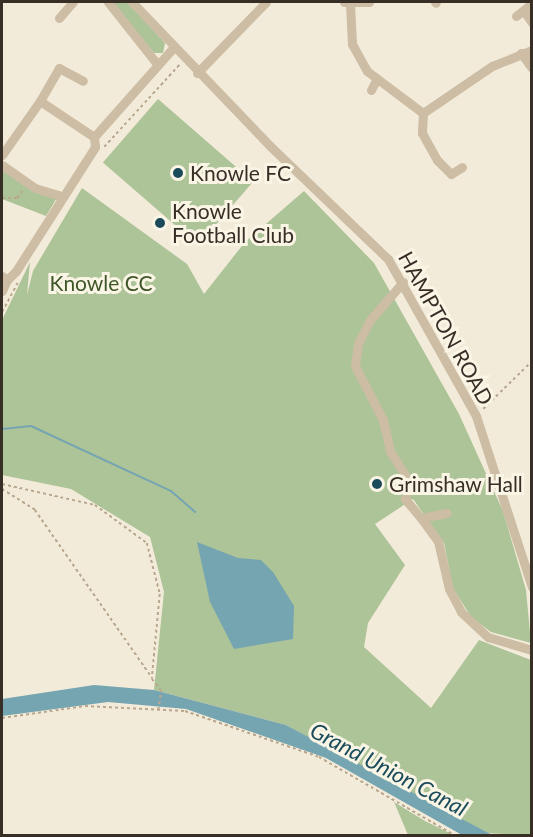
<!DOCTYPE html>
<html>
<head>
<meta charset="utf-8">
<style>
	body { margin:0 }
	#map { position:relative; width:533px; height:837px; overflow:hidden; background:#f3ebd9; font-family:Lato,sans-serif }
	div>[style] { position:absolute }
	.green>* { inset:0; background:#adc398; transform-origin:0 0 }
	.water>* { inset:0; background:#76a5b2 }
	.stream>* { height:2px; margin:-1px; padding:0 1px; transform-origin:1px; border-radius:1px; background:#76a5b2 }
	.path>* { height:1.5px; margin-top:-0.75px; transform-origin:0; background:repeating-linear-gradient(90deg,#b8a78e 0 3px,transparent 0 6px) }
	.minor>* { height:9px; margin:-4.5px; padding:0 4.5px; transform-origin:4.5px; border-radius:4.5px; background:#ccbda4 }
	.path-bridge>* { height:1.5px; margin-top:-0.75px; transform-origin:0; background:repeating-linear-gradient(90deg,#b8a78e 0 3px,transparent 0 6px) }
	.dots>* { width:16px; height:16px; translate:-50% -50%; box-sizing:border-box; border:3px solid #fbf5e6; border-radius:50% }
	span { translate:-50% -50%; white-space:nowrap; text-align:center; line-height:1.15; -webkit-text-stroke:6px #fbf5e6; paint-order:stroke }
	.poi-label { font-size:21px; color:#372e26 }
	.left { translate:0 -50%; text-align:left }
	.park-label { font-size:21px; color:#3e5728 }
	.street-label { font-size:21px; color:#372e26 }
	.water-label { font-size:22px; color:#194b5b; font-style:italic }
	.frame { position:absolute; inset:0; border:3px solid #372e26; pointer-events:none }
</style>
</head>
<body>
<div id="map">
	<div class="green">
		<div style="clip-path:polygon(113px 2px,127px 2px,165px 43px,163px 53px,154px 53px)"></div>
		<div style="left:158px;top:99px;width:126px;height:84px;rotate:41deg"></div>
		<div style="clip-path:polygon(2px 168px,58px 196px,46px 216px,2px 199px)"></div>
		<div style="clip-path:polygon(82px 188px,187px 264px,204px 294px,245px 242px,304px 191px,374px 263px,459px 414px,503px 511px,526px 590px,531px 643px,491px 632px,471px 617px,453px 588px,444px 543px,413px 499px,375px 524px,405px 565px,368px 623px,364px 647px,431px 708px,479px 640px,531px 660px,531px 835px,483px 833px,286px 725px,154px 690px,164px 592px,150px 537px,71px 489px,2px 475px,2px 320px,30px 262px,27px 295px,33px 271px)"></div>
		<div style="clip-path:polygon(394px 802px,425px 821px,454px 835px,408px 835px)"></div>
	</div>
	<div class="water">
		<div style="clip-path:polygon(197px 542px,238px 558px,261px 560px,273px 572px,294px 606px,293px 639px,234px 649px,210px 602px)"></div>
		<div style="clip-path:polygon(94px 685px,154px 690px,286px 725px,492px 835px,462px 835px,326px 758px,186px 709px,108px 702px,2px 716px,2px 699px)"></div>
	</div>
	<div class="stream">
		<div style="left:2px;top:429px;width:29px;rotate:-6deg"></div>
		<div style="left:31px;top:426px;width:154px;rotate:24.9deg"></div>
		<div style="left:171px;top:491px;width:32px;rotate:41deg"></div>
	</div>
	<div class="path">
		<div style="left:104px;top:147px;width:113px;rotate:-47.5deg"></div>
		<div style="left:2px;top:198px;width:15px"></div>
		<div style="left:17px;top:198px;width:10px;rotate:-53deg"></div>
		<div style="left:2px;top:312px;width:34px;rotate:-62deg"></div>
		<div style="left:483px;top:409px;width:69px;rotate:-44.4deg"></div>
		<div style="left:2px;top:484px;width:95px;rotate:12.7deg"></div>
		<div style="left:95px;top:505px;width:64px;rotate:36.2deg"></div>
		<div style="left:147px;top:543px;width:53px;rotate:75.7deg"></div>
		<div style="left:160px;top:594px;width:85px;rotate:95.4deg"></div>
		<div style="left:152px;top:679px;width:14px;rotate:51deg"></div>
		<div style="left:2px;top:489px;width:39px;rotate:32deg"></div>
		<div style="left:35px;top:510px;width:205px;rotate:55.1deg"></div>
		<div style="left:2px;top:718px;width:84px;rotate:-8.2deg"></div>
		<div style="left:85px;top:706px;width:100px;rotate:2.9deg"></div>
		<div style="left:185px;top:711px;width:142px;rotate:18.9deg"></div>
		<div style="left:319px;top:757px;width:158px;rotate:30deg"></div>
	</div>
	<div class="minor">
		<div style="left:108px;top:2px;width:80px;rotate:51.6deg"></div>
		<div style="left:132px;top:2px;width:198px;rotate:46.2deg"></div>
		<div style="left:269px;top:145px;width:165px;rotate:43.8deg"></div>
		<div style="left:388px;top:259px;width:180px;rotate:60.7deg"></div>
		<div style="left:476px;top:416px;width:180px;rotate:71.9deg"></div>
		<div style="left:344px;top:2px;width:25px"></div>
		<div style="left:435px;top:2px;width:1px;rotate:45deg"></div>
		<div style="left:350px;top:3px;width:41px;rotate:87.2deg"></div>
		<div style="left:352px;top:44px;width:31px;rotate:61deg"></div>
		<div style="left:367px;top:71px;width:70px;rotate:36.9deg"></div>
		<div style="left:423px;top:113px;width:83px;rotate:-34.3deg"></div>
		<div style="left:492px;top:66px;width:43px;rotate:-21.8deg"></div>
		<div style="left:524px;top:11px;width:14px;rotate:56deg"></div>
		<div style="left:516px;top:16px;width:18px;rotate:-38deg"></div>
		<div style="left:59px;top:18px;width:21px;rotate:-49deg"></div>
		<div style="left:521px;top:53px;width:19px;rotate:54deg"></div>
		<div style="left:197px;top:73px;width:99px;rotate:-45.8deg"></div>
		<div style="left:371px;top:90px;width:11px;rotate:-63deg"></div>
		<div style="left:40px;top:101px;width:38px;rotate:-60deg"></div>
		<div style="left:59px;top:68px;width:27px;rotate:28deg"></div>
		<div style="left:423px;top:113px;width:20px;rotate:93deg"></div>
		<div style="left:422px;top:133px;width:31px;rotate:61deg"></div>
		<div style="left:437px;top:160px;width:20px;rotate:45deg"></div>
		<div style="left:451px;top:174px;width:13px;rotate:-32deg"></div>
		<div style="left:94px;top:137px;width:119px;rotate:-48.4deg"></div>
		<div style="left:2px;top:155px;width:66px;rotate:-54.9deg"></div>
		<div style="left:40px;top:101px;width:65px;rotate:33.7deg"></div>
		<div style="left:2px;top:165px;width:40px;rotate:34.9deg"></div>
		<div style="left:35px;top:188px;width:27px;rotate:17deg"></div>
		<div style="left:2px;top:276px;width:6px;rotate:39deg"></div>
		<div style="left:7px;top:280px;width:13px;rotate:-45deg"></div>
		<div style="left:16px;top:271px;width:147px;rotate:-57.5deg"></div>
		<div style="left:95px;top:147px;width:10px;rotate:-96deg"></div>
		<div style="left:403px;top:282px;width:50px;rotate:131deg"></div>
		<div style="left:370px;top:320px;width:27px;rotate:117deg"></div>
		<div style="left:358px;top:344px;width:22px;rotate:98deg"></div>
		<div style="left:355px;top:366px;width:61px;rotate:62.6deg"></div>
		<div style="left:383px;top:420px;width:32px;rotate:77deg"></div>
		<div style="left:390px;top:451px;width:36px;rotate:58deg"></div>
		<div style="left:409px;top:482px;width:17px;rotate:103deg"></div>
		<div style="left:405px;top:499px;width:25px;rotate:50deg"></div>
		<div style="left:421px;top:518px;width:26px;rotate:-11deg"></div>
		<div style="left:2px;top:291px;width:12px;rotate:-66deg"></div>
		<div style="left:421px;top:518px;width:29px;rotate:54deg"></div>
		<div style="left:438px;top:541px;width:49px;rotate:77.1deg"></div>
		<div style="left:449px;top:589px;width:26px;rotate:62deg"></div>
		<div style="left:461px;top:612px;width:37px;rotate:43deg"></div>
		<div style="left:488px;top:637px;width:46px;rotate:16.5deg"></div>
	</div>
	<div class="path-bridge">
		<div style="left:158px;top:710px;width:20px;rotate:-81deg"></div>
	</div>
	<div class="dots">
		<div style="left:178px;top:173px;background:#194b5b"></div>
		<div style="left:160px;top:223px;background:#194b5b"></div>
		<div style="left:377px;top:484px;background:#194b5b"></div>
	</div>
	<div class="poi-label">
		<span class="left" style="left:190px;top:173px">Knowle FC</span>
		<span class="left" style="left:172px;top:223px">Knowle<br>Football Club</span>
		<span class="left" style="left:389px;top:484px">Grimshaw Hall</span>
	</div>
	<div class="park-label">
		<span style="left:101px;top:283px">Knowle CC</span>
	</div>
	<div class="street-label">
		<span style="left:446px;top:328px;rotate:61deg">HAMPTON ROAD</span>
	</div>
	<div class="water-label">
		<span style="left:389px;top:769px;rotate:28deg">Grand Union Canal</span>
	</div>
	<div class="frame"></div>
</div>
</body>
</html>
